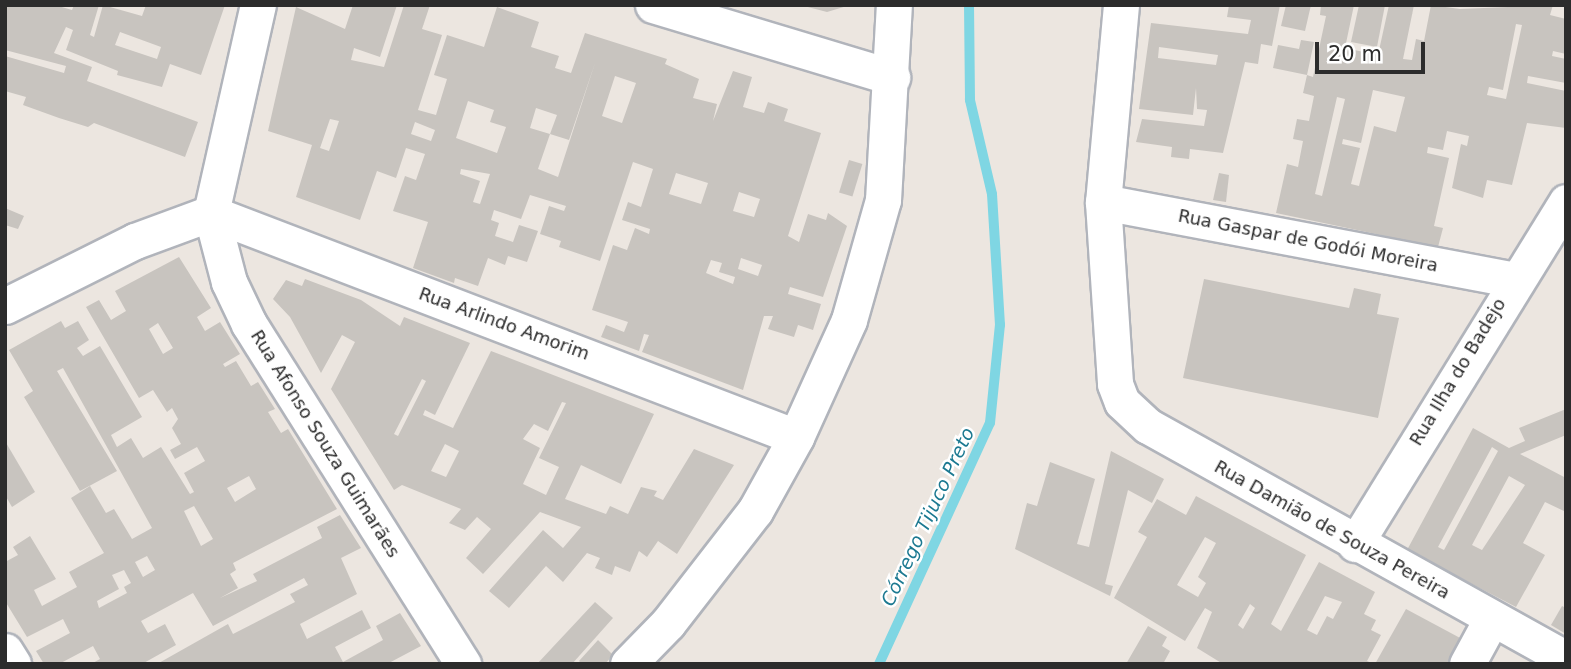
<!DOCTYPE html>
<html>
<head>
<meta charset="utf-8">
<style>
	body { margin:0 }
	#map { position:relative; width:1571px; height:669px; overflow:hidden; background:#ece6e0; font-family:"DejaVu Sans",sans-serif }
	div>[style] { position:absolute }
	.stream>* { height:10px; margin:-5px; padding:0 5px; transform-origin:5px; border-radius:5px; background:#7fd6e3 }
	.building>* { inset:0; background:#c8c4bf; transform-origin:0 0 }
	.roads { filter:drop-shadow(2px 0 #b1b4bb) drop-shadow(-2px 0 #b1b4bb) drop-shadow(0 2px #b1b4bb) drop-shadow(0 -2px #b1b4bb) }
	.minor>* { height:35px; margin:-17.5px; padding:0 17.5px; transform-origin:17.5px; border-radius:17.5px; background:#fff }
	span { translate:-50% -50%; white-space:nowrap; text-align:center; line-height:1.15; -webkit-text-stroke:5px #fff; paint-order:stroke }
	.street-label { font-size:18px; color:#2c2c2c }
	.water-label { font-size:19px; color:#1c7991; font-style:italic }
	.frame { position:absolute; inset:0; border:7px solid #2c2c2c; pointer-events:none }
	.scale { position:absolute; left:1315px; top:42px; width:110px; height:32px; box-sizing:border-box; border:4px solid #2c2c2c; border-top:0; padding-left:9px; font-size:21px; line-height:24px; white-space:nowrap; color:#2c2c2c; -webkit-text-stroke:5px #fff; paint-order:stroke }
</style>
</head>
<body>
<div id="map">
	<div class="stream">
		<div style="left:879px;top:664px;width:265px;rotate:-65.3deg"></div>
		<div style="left:990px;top:423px;width:99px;rotate:-84.2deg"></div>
		<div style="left:1000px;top:325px;width:131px;rotate:-93.5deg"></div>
		<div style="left:992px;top:194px;width:97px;rotate:-103.2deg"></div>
		<div style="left:970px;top:100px;width:95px;rotate:-90.6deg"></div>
	</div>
	<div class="building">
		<div style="clip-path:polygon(evenodd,5px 5px,55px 5px,72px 10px,74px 5px,99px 5px,90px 35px,94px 37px,103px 5px,142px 16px,146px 5px,225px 5px,201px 75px,170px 64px,162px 87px,117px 75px,118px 71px,66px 50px,73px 30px,66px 27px,54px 53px,92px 67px,87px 81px,198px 122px,185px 157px,94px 123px,88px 127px,59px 118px,23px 105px,26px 97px,5px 91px,5px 56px,64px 73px,66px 66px,5px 50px,5px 5px,120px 32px,161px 47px,157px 59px,115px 45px,120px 32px)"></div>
		<div style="clip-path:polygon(evenodd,353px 5px,397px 5px,380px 57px,354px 48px,351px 60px,384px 67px,404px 5px,430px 5px,422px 29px,442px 35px,418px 110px,436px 115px,447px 79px,434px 75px,447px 35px,484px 47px,497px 7px,539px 22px,531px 47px,559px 56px,555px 68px,571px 73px,585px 33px,667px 59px,665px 64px,699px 79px,693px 98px,717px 104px,713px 121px,733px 71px,752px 77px,743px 107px,764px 113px,768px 102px,788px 109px,784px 121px,821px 133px,788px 236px,799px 242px,808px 214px,826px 220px,828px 213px,847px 226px,823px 297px,790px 287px,788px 294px,821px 304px,813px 330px,798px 325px,794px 337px,768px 329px,773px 316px,764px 316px,743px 390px,642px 352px,649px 335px,644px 334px,639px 351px,601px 337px,606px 325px,624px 332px,628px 322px,592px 310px,613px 245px,627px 250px,635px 228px,649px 234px,650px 229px,622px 220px,628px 202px,641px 207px,653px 169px,633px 162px,600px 261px,559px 247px,561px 241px,540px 234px,549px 206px,564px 211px,566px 206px,530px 195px,521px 219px,494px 210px,491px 220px,499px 223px,495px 236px,513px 242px,519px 225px,538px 231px,527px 262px,508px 256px,505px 265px,488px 258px,478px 286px,455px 278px,454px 283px,413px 268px,428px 222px,393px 211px,405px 176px,416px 180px,425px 154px,406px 148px,396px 178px,377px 171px,360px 220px,296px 197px,312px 145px,268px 131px,296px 7px,345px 29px,353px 5px,595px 63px,558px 177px,538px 169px,550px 134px,530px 128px,536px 108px,557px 115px,550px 134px,569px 140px,595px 63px,353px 5px,615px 76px,636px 83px,622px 123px,602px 116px,615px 76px,353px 5px,468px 101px,494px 110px,490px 122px,506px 127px,497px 153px,456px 138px,468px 101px,353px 5px,330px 119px,339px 121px,329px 151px,320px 148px,330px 119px,353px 5px,415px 122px,435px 130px,431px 141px,411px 134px,415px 122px,353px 5px,461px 169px,490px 174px,480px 204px,473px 202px,480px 181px,460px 174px,461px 169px,353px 5px,676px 173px,708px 183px,701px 204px,669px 194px,676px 173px,353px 5px,739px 192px,760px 199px,754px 217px,733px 211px,739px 192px,353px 5px,741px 258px,762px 265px,758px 276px,738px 269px,741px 258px,353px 5px,711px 260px,722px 263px,719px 272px,735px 277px,733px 284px,706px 273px,711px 260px)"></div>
		<div style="clip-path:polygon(800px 5px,847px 5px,847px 6px,827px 12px)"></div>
		<div style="clip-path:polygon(evenodd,1229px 5px,1280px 5px,1272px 46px,1261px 44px,1258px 64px,1245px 62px,1223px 153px,1190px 149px,1189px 159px,1171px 157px,1172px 147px,1136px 142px,1142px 119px,1204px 126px,1207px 110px,1197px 109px,1196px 88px,1193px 115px,1139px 109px,1151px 23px,1248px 34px,1251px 20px,1227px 17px,1229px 5px,1159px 47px,1218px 55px,1216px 65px,1158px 58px,1159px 47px)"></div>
		<div style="clip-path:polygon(1286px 5px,1311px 5px,1305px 31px,1281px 26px)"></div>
		<div style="clip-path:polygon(evenodd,1321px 5px,1354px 5px,1345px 48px,1378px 55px,1389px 5px,1414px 5px,1403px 59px,1412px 60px,1416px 39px,1424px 41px,1431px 5px,1460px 9px,1553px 5px,1550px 15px,1566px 19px,1566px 54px,1553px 51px,1552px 56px,1566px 59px,1566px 83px,1528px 76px,1527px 83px,1566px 91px,1566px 128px,1527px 123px,1512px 185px,1487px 180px,1483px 198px,1452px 188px,1461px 144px,1467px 146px,1469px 136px,1447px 131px,1443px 150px,1428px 147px,1427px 153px,1449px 158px,1434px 226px,1443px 228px,1438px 247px,1276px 213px,1287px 164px,1298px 167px,1303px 141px,1293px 139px,1297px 119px,1309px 121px,1314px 96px,1303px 93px,1307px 75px,1273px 68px,1278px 45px,1299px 49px,1301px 40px,1314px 42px,1307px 75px,1313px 77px,1326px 16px,1320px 15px,1321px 5px,1516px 24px,1522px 25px,1506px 99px,1487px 95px,1489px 87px,1503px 90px,1516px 24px,1321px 5px,1373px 90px,1405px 97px,1396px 132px,1374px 126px,1359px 186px,1351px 184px,1360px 148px,1342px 144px,1343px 139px,1361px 143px,1373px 90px,1321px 5px,1337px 97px,1345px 99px,1322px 196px,1315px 194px,1337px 97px)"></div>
		<div style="clip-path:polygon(1359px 5px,1385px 5px,1377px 47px,1351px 42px)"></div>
		<div style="left:849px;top:160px;width:14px;height:34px;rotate:17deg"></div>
		<div style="clip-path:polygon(1219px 173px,1229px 175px,1226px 202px,1213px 200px)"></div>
		<div style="clip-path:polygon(5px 208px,24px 216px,18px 229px,5px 225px)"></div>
		<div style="clip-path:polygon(evenodd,179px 257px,211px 308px,197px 317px,205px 331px,220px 322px,240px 354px,223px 364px,225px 367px,236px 361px,251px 386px,258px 382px,275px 409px,268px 412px,281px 433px,288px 429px,337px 509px,233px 563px,236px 570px,230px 574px,238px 588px,220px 598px,257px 581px,253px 574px,322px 538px,317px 527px,340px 515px,361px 548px,341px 558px,357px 594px,300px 624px,307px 639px,362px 610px,371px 628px,335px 647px,343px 662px,383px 640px,376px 626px,400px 613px,421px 646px,387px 664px,157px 664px,228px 624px,233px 634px,295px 602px,290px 594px,308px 585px,304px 578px,213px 626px,193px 593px,141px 621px,148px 633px,165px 624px,176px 645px,142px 664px,91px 664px,100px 659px,93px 646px,59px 664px,44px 664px,36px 651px,70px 633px,63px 619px,27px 637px,5px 601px,5px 562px,18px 555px,13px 547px,30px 536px,56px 579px,34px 590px,42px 606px,77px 587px,69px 572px,104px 553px,71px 498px,90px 486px,106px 513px,114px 509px,132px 539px,152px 528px,63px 368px,57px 371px,117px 471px,80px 491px,24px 397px,33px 391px,9px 350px,61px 321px,65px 328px,78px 321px,89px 340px,77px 348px,83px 356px,100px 346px,142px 417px,111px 435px,117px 447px,131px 438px,143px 458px,161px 447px,190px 494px,194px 492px,184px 473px,205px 461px,197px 447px,175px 459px,170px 450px,181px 444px,172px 428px,178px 419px,172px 408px,167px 412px,153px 390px,139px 398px,86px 307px,99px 300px,111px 320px,126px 311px,115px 291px,179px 257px,158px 323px,173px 348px,163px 354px,149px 329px,158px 323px,179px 257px,249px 476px,256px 489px,235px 502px,227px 488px,249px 476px,179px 257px,194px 506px,213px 539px,201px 546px,184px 511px,194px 506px,179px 257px,147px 556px,155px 570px,143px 577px,135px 562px,147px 556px,179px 257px,124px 570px,131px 583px,124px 587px,127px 593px,99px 608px,97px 601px,119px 589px,112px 575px,124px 570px)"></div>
		<div style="clip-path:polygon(evenodd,305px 279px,361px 300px,400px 326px,404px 317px,470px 343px,435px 415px,425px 410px,423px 415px,453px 428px,491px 351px,654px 414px,621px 484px,581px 465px,565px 499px,606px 514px,610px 506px,628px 514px,641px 487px,657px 491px,654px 496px,663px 500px,694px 449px,734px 465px,677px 554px,658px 541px,647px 557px,639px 551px,630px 572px,615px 566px,612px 575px,595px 568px,600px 558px,587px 553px,563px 582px,546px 566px,509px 608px,489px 591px,543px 530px,563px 548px,581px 527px,540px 512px,483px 574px,466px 558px,491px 529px,477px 517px,465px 530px,449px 523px,461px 509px,402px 485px,394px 490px,331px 389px,355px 342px,342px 335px,321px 373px,290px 317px,273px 299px,286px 280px,302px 286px,305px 279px,422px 379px,426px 381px,398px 436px,394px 434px,422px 379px,305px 279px,562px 402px,566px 403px,539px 458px,559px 467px,546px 495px,523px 484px,540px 448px,523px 439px,534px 424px,548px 431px,562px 402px,305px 279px,445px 444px,459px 451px,446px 477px,431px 471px,445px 444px)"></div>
		<div style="clip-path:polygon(1204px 279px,1349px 308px,1354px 288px,1381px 294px,1377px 314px,1399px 318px,1378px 418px,1183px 378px)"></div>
		<div style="clip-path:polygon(evenodd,1566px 409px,1566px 435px,1520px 454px,1566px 478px,1566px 512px,1545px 502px,1523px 543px,1545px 555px,1516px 607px,1407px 550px,1473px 428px,1509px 448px,1525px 441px,1519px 428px,1566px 409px,1492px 447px,1498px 451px,1444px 550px,1438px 547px,1492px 447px,1566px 409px,1509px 476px,1525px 485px,1482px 550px,1472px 545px,1509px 476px)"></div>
		<div style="clip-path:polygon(5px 441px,35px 492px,12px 507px,5px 495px)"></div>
		<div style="clip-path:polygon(1111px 451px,1164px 479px,1152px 503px,1128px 490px,1105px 584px,1113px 586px,1110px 596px,1015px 549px,1027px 503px,1037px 506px,1050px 462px,1095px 479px,1077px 544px,1089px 547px)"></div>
		<div style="clip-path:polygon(evenodd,1196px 496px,1306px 555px,1271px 624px,1281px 631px,1319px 562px,1375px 592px,1364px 614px,1376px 620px,1371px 630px,1381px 635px,1367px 661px,1374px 664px,1223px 664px,1197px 648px,1212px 612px,1205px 608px,1185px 641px,1114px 598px,1147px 537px,1138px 532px,1157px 499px,1186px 515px,1196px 496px,1205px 537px,1216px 543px,1198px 577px,1206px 583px,1198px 597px,1177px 585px,1205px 537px,1196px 496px,1325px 596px,1342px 602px,1333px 619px,1327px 616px,1317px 635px,1307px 630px,1325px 596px,1196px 496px,1250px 604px,1255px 608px,1243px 629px,1238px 625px,1250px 604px)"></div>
		<div style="clip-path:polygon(595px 602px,613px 618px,572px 664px,537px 664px)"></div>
		<div style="clip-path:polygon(1562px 606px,1566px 608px,1566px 634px,1551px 625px)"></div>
		<div style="clip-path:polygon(1406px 609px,1462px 639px,1449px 664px,1375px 664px)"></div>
		<div style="clip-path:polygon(1148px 626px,1167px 637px,1162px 646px,1170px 651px,1163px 664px,1126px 664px)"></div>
		<div style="clip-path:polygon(598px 640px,613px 655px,605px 664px,582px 664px,579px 661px)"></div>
	</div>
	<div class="roads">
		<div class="minor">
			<div style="left:653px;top:5px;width:250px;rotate:16.8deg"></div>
			<div style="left:1121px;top:5px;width:198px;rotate:95.2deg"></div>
			<div style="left:1103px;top:202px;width:182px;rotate:86.2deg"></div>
			<div style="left:1115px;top:384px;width:19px;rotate:69deg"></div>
			<div style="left:1122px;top:402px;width:35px;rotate:43deg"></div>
			<div style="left:1148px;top:426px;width:479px;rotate:29.1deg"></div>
			<div style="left:1103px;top:202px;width:418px;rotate:10.7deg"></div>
			<div style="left:211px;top:213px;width:626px;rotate:20.95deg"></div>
			<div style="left:211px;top:213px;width:71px;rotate:75.4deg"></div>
			<div style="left:229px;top:282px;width:47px;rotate:64.5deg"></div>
			<div style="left:249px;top:324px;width:402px;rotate:57.8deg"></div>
			<div style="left:5px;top:306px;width:145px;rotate:-26.6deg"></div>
			<div style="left:135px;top:241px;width:81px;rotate:-20.2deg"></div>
			<div style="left:211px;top:213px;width:213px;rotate:-77.3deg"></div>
			<div style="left:1355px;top:544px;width:402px;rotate:-58.3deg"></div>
			<div style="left:5px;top:651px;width:15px;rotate:58deg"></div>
			<div style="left:628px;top:664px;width:57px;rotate:-45.7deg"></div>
			<div style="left:668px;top:623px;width:142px;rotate:-52.2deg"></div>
			<div style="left:755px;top:511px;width:85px;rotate:-61deg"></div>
			<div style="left:796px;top:437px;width:128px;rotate:-65.6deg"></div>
			<div style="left:849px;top:320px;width:125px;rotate:-74.2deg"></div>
			<div style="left:883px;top:200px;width:195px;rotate:-86.8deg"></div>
			<div style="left:1467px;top:664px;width:52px;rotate:-61.5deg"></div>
		</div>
	</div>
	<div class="street-label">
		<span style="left:1308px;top:241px;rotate:11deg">Rua Gaspar de Godói Moreira</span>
		<span style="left:504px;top:324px;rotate:20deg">Rua Arlindo Amorim</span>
		<span style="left:1458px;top:372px;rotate:-59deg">Rua Ilha do Badejo</span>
		<span style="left:325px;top:444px;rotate:58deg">Rua Afonso Souza Guimarães</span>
		<span style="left:1332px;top:530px;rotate:29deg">Rua Damião de Souza Pereira</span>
	</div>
	<div class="water-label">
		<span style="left:928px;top:517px;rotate:-65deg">Córrego Tijuco Preto</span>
	</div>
	<div class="frame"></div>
	<div class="scale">20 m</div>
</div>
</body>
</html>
